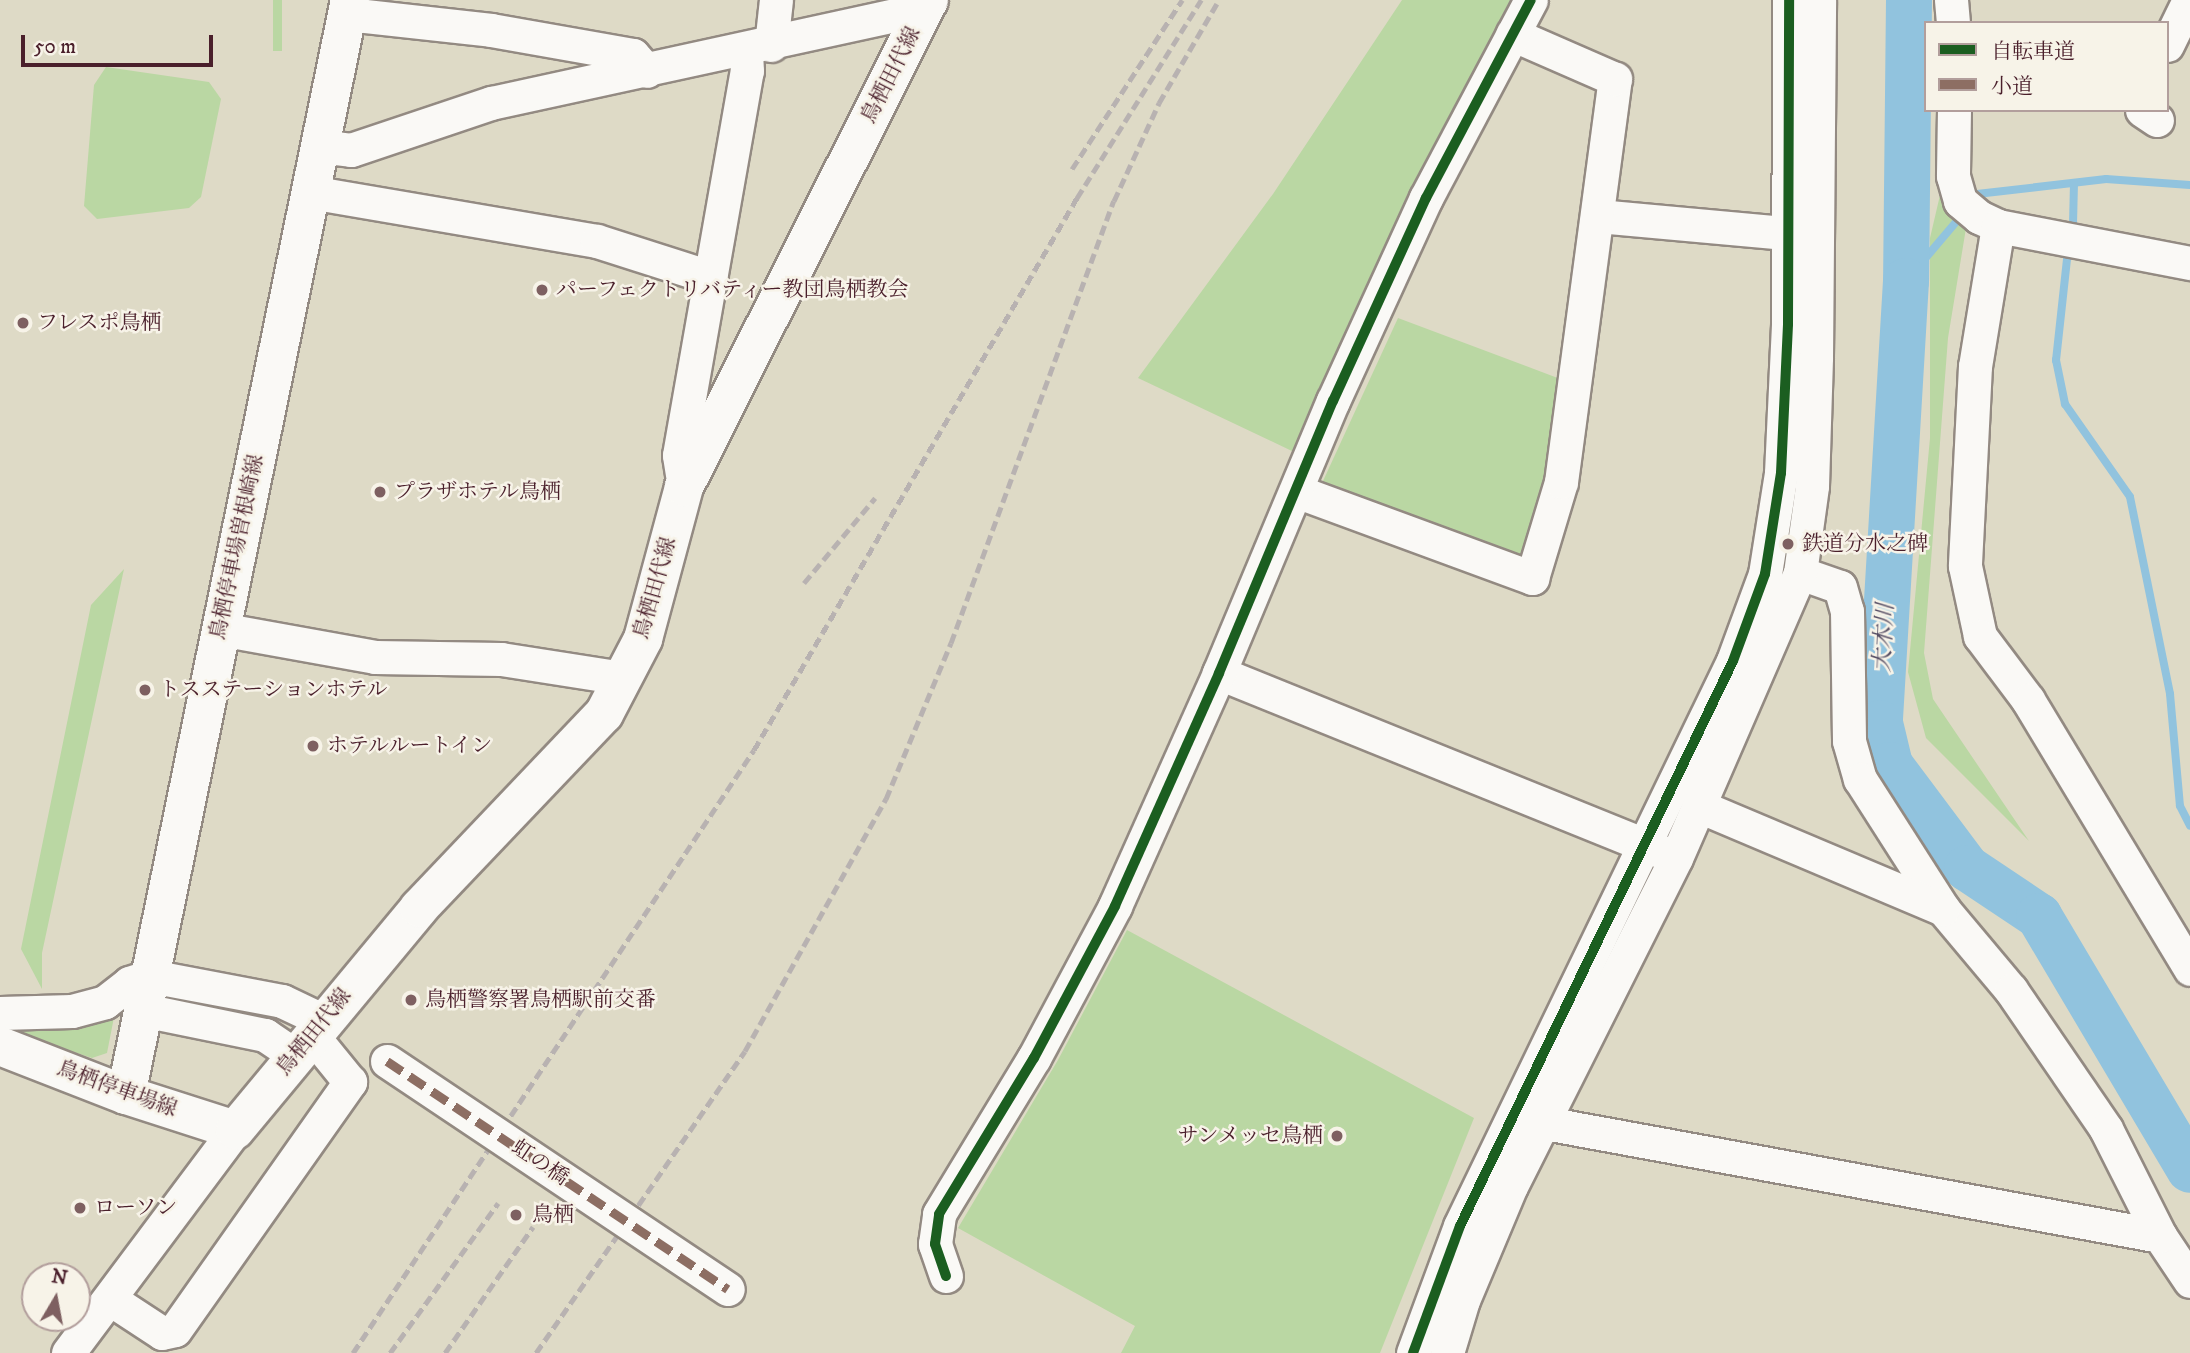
<!DOCTYPE html>
<html>
<head>
<meta charset="utf-8">
<style>
	body { margin:0 }
	#map { position:relative; width:2190px; height:1353px; overflow:hidden; background:#dedac6; font-family:"IM FELL DW Pica","Noto Serif JP",serif }
	div>[style] { position:absolute }
	.green>* { inset:0; background:#bad7a3; transform-origin:0 0 }
	.stream>* { height:8px; margin:-4px; padding:0 4px; transform-origin:4px; border-radius:4px; background:#91c3de }
	.river>* { height:46px; margin:-23px; padding:0 23px; transform-origin:23px; border-radius:23px; background:#91c3de }
	.roads { filter:drop-shadow(2px 0 #938a82) drop-shadow(-2px 0 #938a82) drop-shadow(0 2px #938a82) drop-shadow(0 -2px #938a82) }
	.minor>* { height:33px; margin:-16.5px; padding:0 16.5px; transform-origin:16.5px; border-radius:16.5px; background:#faf9f6 }
	.major>* { height:38px; margin:-19px; padding:0 19px; transform-origin:19px; border-radius:19px; background:#faf9f6 }
	.rail>* { height:5px; margin-top:-2.5px; transform-origin:0; background:repeating-linear-gradient(90deg,#b8b2b1 0 10px,transparent 0 15px) }
	.bridges { filter:drop-shadow(2px 0 #938a82) drop-shadow(-2px 0 #938a82) drop-shadow(0 2px #938a82) drop-shadow(0 -2px #938a82) }
	.minor-bridge>* { height:33px; margin:-16.5px; padding:0 16.5px; transform-origin:16.5px; border-radius:16.5px; background:#faf9f6 }
	.quiet>* { height:9px; margin-top:-4.5px; transform-origin:0; background:repeating-linear-gradient(90deg,#8d6e63 0 18px,transparent 0 27px) }
	.cycleway>* { height:10px; margin:-5px; padding:0 5px; transform-origin:5px; border-radius:5px; background:#1b5e20 }
	.dots>* { width:19px; height:19px; translate:-50% -50%; box-sizing:border-box; border:4px solid #f7f3e8; border-radius:50% }
	span { translate:-50% -50%; white-space:nowrap; text-align:center; line-height:1.15; -webkit-text-stroke:5px #f7f3e8; paint-order:stroke }
	.street-label { font-size:21px; color:#4a1f2b }
	.poi-label { font-size:21px; color:#4a1f2b }
	.left { translate:0 -50%; text-align:left }
	.right { translate:-100% -50%; text-align:right }
	.water-label { font-size:23px; color:#554d64; font-style:italic }
	.legend { position:absolute; left:1924px; top:21px; width:245px; height:91px; box-sizing:border-box; background:#f7f3e8; border:2px solid #b29e9c; margin:0; padding:9px 12px; list-style:none; font-size:21px; color:#4a1f2b }
	.legend li { display:flex; align-items:center; gap:14px; height:35px }
	.legend b { width:35px; border:2px solid #b29e9c }
	.north { position:absolute; left:21px; top:1262px; width:70px; height:70px; box-sizing:border-box; background:#f7f3e8; border:2px solid #b29e9c; border-radius:50%; rotate:10deg; font-size:19px; font-weight:700; line-height:28px; text-align:center; color:#4a1f2b }
	.north::after { content:''; display:block; margin:auto; width:24px; height:32px; background:#7e6061; clip-path:polygon(50% 0,100% 100%,50% 72%,0 100%) }
	.scale { position:absolute; left:21px; top:35px; width:192px; height:32px; box-sizing:border-box; border:4px solid #4a1f2b; border-top:0; padding-left:9px; font-size:21px; line-height:24px; white-space:nowrap; color:#4a1f2b; -webkit-text-stroke:5px #f7f3e8; paint-order:stroke }
</style>
</head>
<body>
<div id="map">
	<div class="green">
		<div style="left:273px;top:0;width:9px;height:51px"></div>
		<div style="clip-path:polygon(1402px 0,1517px 0,1294px 452px,1138px 378px,1273px 194px)"></div>
		<div style="clip-path:polygon(106px 67px,209px 82px,221px 99px,201px 197px,189px 208px,97px 219px,84px 206px,94px 85px)"></div>
		<div style="clip-path:polygon(1944px 178px,1967px 222px,1948px 338px,1924px 653px,1933px 699px,2029px 841px,1926px 738px,1908px 672px,1930px 438px,1930px 238px)"></div>
		<div style="clip-path:polygon(1398px 318px,1563px 380px,1546px 479px,1525px 554px,1512px 558px,1328px 488px,1323px 481px)"></div>
		<div style="clip-path:polygon(124px 569px,42px 953px,42px 989px,21px 949px,91px 605px)"></div>
		<div style="clip-path:polygon(1127px 930px,1474px 1118px,1380px 1353px,1121px 1353px,1135px 1326px,958px 1228px,1058px 1060px)"></div>
		<div style="clip-path:polygon(116px 1007px,107px 1053px,92px 1058px,7px 1030px,8px 1022px)"></div>
	</div>
	<div class="stream">
		<div style="left:1977px;top:194px;width:130px;rotate:-6.6deg"></div>
		<div style="left:2106px;top:179px;width:84px;rotate:4.1deg"></div>
		<div style="left:2073px;top:224px;width:41px;rotate:-88.6deg"></div>
		<div style="left:2068px;top:250px;width:111px;rotate:96.2deg"></div>
		<div style="left:2056px;top:360px;width:45px;rotate:78.4deg"></div>
		<div style="left:2065px;top:404px;width:113px;rotate:55deg"></div>
		<div style="left:2130px;top:497px;width:201px;rotate:78.5deg"></div>
		<div style="left:2170px;top:694px;width:112px;rotate:84.9deg"></div>
		<div style="left:2180px;top:806px;width:22px;rotate:63deg"></div>
		<div style="left:1906px;top:281px;width:77px;rotate:-49.7deg"></div>
	</div>
	<div class="river">
		<div style="left:1909px;top:0;width:281px;rotate:90.6deg"></div>
		<div style="left:1906px;top:281px;width:443px;rotate:93.4deg"></div>
		<div style="left:1880px;top:723px;width:43px;rotate:76.6deg"></div>
		<div style="left:1890px;top:765px;width:129px;rotate:53.2deg"></div>
		<div style="left:1967px;top:868px;width:87px;rotate:33.7deg"></div>
		<div style="left:2039px;top:916px;width:295px;rotate:59.3deg"></div>
	</div>
	<div class="roads">
		<div class="minor">
			<div style="left:1951px;top:0;width:23px;rotate:85deg"></div>
			<div style="left:347px;top:14px;width:145px;rotate:6.3deg"></div>
			<div style="left:491px;top:30px;width:144px;rotate:10deg"></div>
			<div style="left:633px;top:55px;width:21px;rotate:49deg"></div>
			<div style="left:771px;top:45px;width:45px;rotate:-83.7deg"></div>
			<div style="left:2167px;top:45px;width:50px;rotate:-63.9deg"></div>
			<div style="left:1954px;top:110px;width:66px;rotate:90.9deg"></div>
			<div style="left:1953px;top:176px;width:26px;rotate:74deg"></div>
			<div style="left:1960px;top:201px;width:25px;rotate:40deg"></div>
			<div style="left:1979px;top:217px;width:21px;rotate:25deg"></div>
			<div style="left:1998px;top:226px;width:196px;rotate:10.9deg"></div>
			<div style="left:2142px;top:110px;width:18px;rotate:34deg"></div>
			<div style="left:319px;top:146px;width:32px;rotate:7deg"></div>
			<div style="left:351px;top:150px;width:148px;rotate:-18.6deg"></div>
			<div style="left:491px;top:103px;width:414px;rotate:-12.3deg"></div>
			<div style="left:896px;top:15px;width:30px;rotate:-15deg"></div>
			<div style="left:925px;top:7px;width:8px;rotate:-113deg"></div>
			<div style="left:310px;top:192px;width:291px;rotate:9.7deg"></div>
			<div style="left:597px;top:241px;width:119px;rotate:17.7deg"></div>
			<div style="left:1598px;top:216px;width:211px;rotate:5.2deg"></div>
			<div style="left:1998px;top:226px;width:142px;rotate:99.3deg"></div>
			<div style="left:1975px;top:366px;width:200px;rotate:92.9deg"></div>
			<div style="left:1965px;top:566px;width:72px;rotate:77.9deg"></div>
			<div style="left:1980px;top:636px;width:80px;rotate:53.1deg"></div>
			<div style="left:2028px;top:700px;width:314px;rotate:58.9deg"></div>
			<div style="left:684px;top:487px;width:32px;rotate:-99deg"></div>
			<div style="left:679px;top:455px;width:390px;rotate:-80deg"></div>
			<div style="left:747px;top:71px;width:21px;rotate:-93deg"></div>
			<div style="left:1296px;top:491px;width:252px;rotate:20.2deg"></div>
			<div style="left:1532px;top:578px;width:100px;rotate:-73.2deg"></div>
			<div style="left:1561px;top:482px;width:407px;rotate:-82.4deg"></div>
			<div style="left:1615px;top:79px;width:112px;rotate:-156.4deg"></div>
			<div style="left:1800px;top:573px;width:42px;rotate:19.3deg"></div>
			<div style="left:1840px;top:587px;width:25px;rotate:74deg"></div>
			<div style="left:1847px;top:611px;width:130px;rotate:89.1deg"></div>
			<div style="left:1849px;top:741px;width:40px;rotate:74deg"></div>
			<div style="left:1860px;top:779px;width:154px;rotate:57.4deg"></div>
			<div style="left:1943px;top:909px;width:106px;rotate:50deg"></div>
			<div style="left:2011px;top:990px;width:168px;rotate:55.6deg"></div>
			<div style="left:2106px;top:1129px;width:120px;rotate:63.2deg"></div>
			<div style="left:2160px;top:1236px;width:54px;rotate:56.3deg"></div>
			<div style="left:220px;top:629px;width:158px;rotate:10.2deg"></div>
			<div style="left:375px;top:657px;width:126px;rotate:0.9deg"></div>
			<div style="left:501px;top:659px;width:123px;rotate:8.9deg"></div>
			<div style="left:1219px;top:673px;width:478px;rotate:22deg"></div>
			<div style="left:1699px;top:806px;width:265px;rotate:22.9deg"></div>
			<div style="left:143px;top:1010px;width:125px;rotate:11.6deg"></div>
			<div style="left:265px;top:1035px;width:36px;rotate:34deg"></div>
			<div style="left:0;top:1013px;width:72px;rotate:-1.6deg"></div>
			<div style="left:72px;top:1011px;width:34px;rotate:-15deg"></div>
			<div style="left:105px;top:1002px;width:31px;rotate:-38deg"></div>
			<div style="left:129px;top:983px;width:22px;rotate:-18deg"></div>
			<div style="left:150px;top:976px;width:134px;rotate:10.7deg"></div>
			<div style="left:282px;top:1001px;width:44px;rotate:25.4deg"></div>
			<div style="left:1545px;top:1123px;width:625px;rotate:10.41deg"></div>
			<div style="left:946px;top:1276px;width:34px;rotate:-109deg"></div>
			<div style="left:935px;top:1244px;width:30px;rotate:-82deg"></div>
			<div style="left:939px;top:1214px;width:183px;rotate:-58.7deg"></div>
			<div style="left:1034px;top:1058px;width:172px;rotate:-61.9deg"></div>
			<div style="left:1115px;top:906px;width:255px;rotate:-65.9deg"></div>
			<div style="left:1219px;top:673px;width:295px;rotate:-67.3deg"></div>
			<div style="left:1333px;top:401px;width:223px;rotate:-65.4deg"></div>
			<div style="left:1426px;top:198px;width:224px;rotate:-62.1deg"></div>
			<div style="left:110px;top:1299px;width:62px;rotate:33.2deg"></div>
			<div style="left:162px;top:1333px;width:13px;rotate:-13deg"></div>
			<div style="left:175px;top:1330px;width:304px;rotate:-54.8deg"></div>
			<div style="left:350px;top:1082px;width:62px;rotate:-129.1deg"></div>
			<div style="left:68px;top:1353px;width:279px;rotate:-53.2deg"></div>
			<div style="left:1413px;top:1353px;width:135px;rotate:-69.7deg"></div>
			<div style="left:1460px;top:1226px;width:627px;rotate:-64.21deg"></div>
			<div style="left:1733px;top:661px;width:93px;rotate:-69.8deg"></div>
			<div style="left:1765px;top:574px;width:102px;rotate:-81deg"></div>
			<div style="left:1781px;top:473px;width:149px;rotate:-87.3deg"></div>
			<div style="left:1788px;top:324px;width:324px;rotate:-89.8deg"></div>
			<div style="left:1447px;top:1353px;width:55px;rotate:-73.2deg"></div>
			<div style="left:1463px;top:1300px;width:124px;rotate:-67.2deg"></div>
			<div style="left:1511px;top:1186px;width:367px;rotate:-63.3deg"></div>
			<div style="left:1676px;top:858px;width:311px;rotate:-66.5deg"></div>
			<div style="left:1800px;top:573px;width:88px;rotate:-82.1deg"></div>
			<div style="left:1812px;top:486px;width:129px;rotate:-88.2deg"></div>
			<div style="left:1816px;top:357px;width:357px;rotate:-89.5deg"></div>
		</div>
		<div class="major">
			<div style="left:0;top:1046px;width:135px;rotate:21.3deg"></div>
			<div style="left:126px;top:1095px;width:114px;rotate:17.8deg"></div>
			<div style="left:235px;top:1130px;width:288px;rotate:-50.3deg"></div>
			<div style="left:419px;top:908px;width:268px;rotate:-46.4deg"></div>
			<div style="left:604px;top:714px;width:85px;rotate:-62.5deg"></div>
			<div style="left:643px;top:639px;width:157px;rotate:-74.9deg"></div>
			<div style="left:684px;top:487px;width:545px;rotate:-63.29deg"></div>
			<div style="left:126px;top:1095px;width:1118px;rotate:-78.44deg"></div>
		</div>
	</div>
	<div class="rail">
		<div style="left:1072px;top:169px;width:202px;rotate:-56.9deg"></div>
		<div style="left:804px;top:583px;width:111px;rotate:-50.1deg"></div>
		<div style="left:353px;top:1353px;width:724px;rotate:-56.38deg"></div>
		<div style="left:754px;top:750px;width:640px;rotate:-59.67deg"></div>
		<div style="left:1077px;top:198px;width:234px;rotate:-57.9deg"></div>
		<div style="left:390px;top:1353px;width:185px;rotate:-54.2deg"></div>
		<div style="left:445px;top:1353px;width:154px;rotate:-55.1deg"></div>
		<div style="left:536px;top:1353px;width:367px;rotate:-55.3deg"></div>
		<div style="left:745px;top:1051px;width:289px;rotate:-60.8deg"></div>
		<div style="left:886px;top:799px;width:169px;rotate:-67.4deg"></div>
		<div style="left:951px;top:643px;width:471px;rotate:-69.8deg"></div>
		<div style="left:1114px;top:201px;width:108px;rotate:-65.3deg"></div>
		<div style="left:1159px;top:103px;width:119px;rotate:-59.8deg"></div>
	</div>
	<div class="bridges">
		<div class="minor-bridge">
			<div style="left:387px;top:1061px;width:410px;rotate:33.8deg"></div>
		</div>
	</div>
	<div class="quiet">
		<div style="left:387px;top:1061px;width:410px;rotate:33.8deg"></div>
	</div>
	<div class="cycleway">
		<div style="left:946px;top:1276px;width:34px;rotate:-109deg"></div>
		<div style="left:935px;top:1244px;width:30px;rotate:-82deg"></div>
		<div style="left:939px;top:1214px;width:183px;rotate:-58.7deg"></div>
		<div style="left:1034px;top:1058px;width:172px;rotate:-61.9deg"></div>
		<div style="left:1115px;top:906px;width:255px;rotate:-65.9deg"></div>
		<div style="left:1219px;top:673px;width:295px;rotate:-67.3deg"></div>
		<div style="left:1333px;top:401px;width:223px;rotate:-65.4deg"></div>
		<div style="left:1426px;top:198px;width:224px;rotate:-62.1deg"></div>
		<div style="left:1413px;top:1353px;width:135px;rotate:-69.7deg"></div>
		<div style="left:1460px;top:1226px;width:627px;rotate:-64.21deg"></div>
		<div style="left:1733px;top:661px;width:93px;rotate:-69.8deg"></div>
		<div style="left:1765px;top:574px;width:102px;rotate:-81deg"></div>
		<div style="left:1781px;top:473px;width:149px;rotate:-87.3deg"></div>
		<div style="left:1788px;top:324px;width:324px;rotate:-89.8deg"></div>
	</div>
	<div class="dots">
		<div style="left:542px;top:290px;background:#7e6061"></div>
		<div style="left:23px;top:323px;background:#7e6061"></div>
		<div style="left:380px;top:492px;background:#7e6061"></div>
		<div style="left:1788px;top:544px;background:#7e6061"></div>
		<div style="left:145px;top:690px;background:#7e6061"></div>
		<div style="left:313px;top:746px;background:#7e6061"></div>
		<div style="left:411px;top:1000px;background:#7e6061"></div>
		<div style="left:1337px;top:1136px;background:#7e6061"></div>
		<div style="left:80px;top:1208px;background:#7e6061"></div>
		<div style="left:516px;top:1215px;background:#7e6061"></div>
	</div>
	<div class="street-label">
		<span style="left:891px;top:75px;rotate:-63deg">鳥栖田代線</span>
		<span style="left:237px;top:547px;rotate:-78deg">鳥栖停車場曽根崎線</span>
		<span style="left:655px;top:588px;rotate:-74deg">鳥栖田代線</span>
		<span style="left:314px;top:1032px;rotate:-51deg">鳥栖田代線</span>
		<span style="left:117px;top:1089px;rotate:20deg">鳥栖停車場線</span>
		<span style="left:540px;top:1163px;rotate:34deg">虹の橋</span>
	</div>
	<div class="poi-label">
		<span class="left" style="left:556px;top:290px">パーフェクトリバティー教団鳥栖教会</span>
		<span class="left" style="left:37px;top:323px">フレスポ鳥栖</span>
		<span class="left" style="left:394px;top:492px">プラザホテル鳥栖</span>
		<span class="left" style="left:1802px;top:544px">鉄道分水之碑</span>
		<span class="left" style="left:159px;top:690px">トスステーションホテル</span>
		<span class="left" style="left:327px;top:746px">ホテルルートイン</span>
		<span class="left" style="left:425px;top:1000px">鳥栖警察署鳥栖駅前交番</span>
		<span class="right" style="left:1323px;top:1136px">サンメッセ鳥栖</span>
		<span class="left" style="left:94px;top:1208px">ローソン</span>
		<span class="left" style="left:532px;top:1215px">鳥栖</span>
	</div>
	<div class="water-label">
		<span style="left:1885px;top:638px;rotate:-87deg">大木川</span>
	</div>
	<ul class="legend">
	<li><b style="height:9px;background:#1b5e20"></b>自転車道</li>
	<li><b style="height:9px;background:#8d6e63"></b>小道</li>
	</ul>
	<div class="north">N</div>
	<div class="scale">50 m</div>
</div>
</body>
</html>
